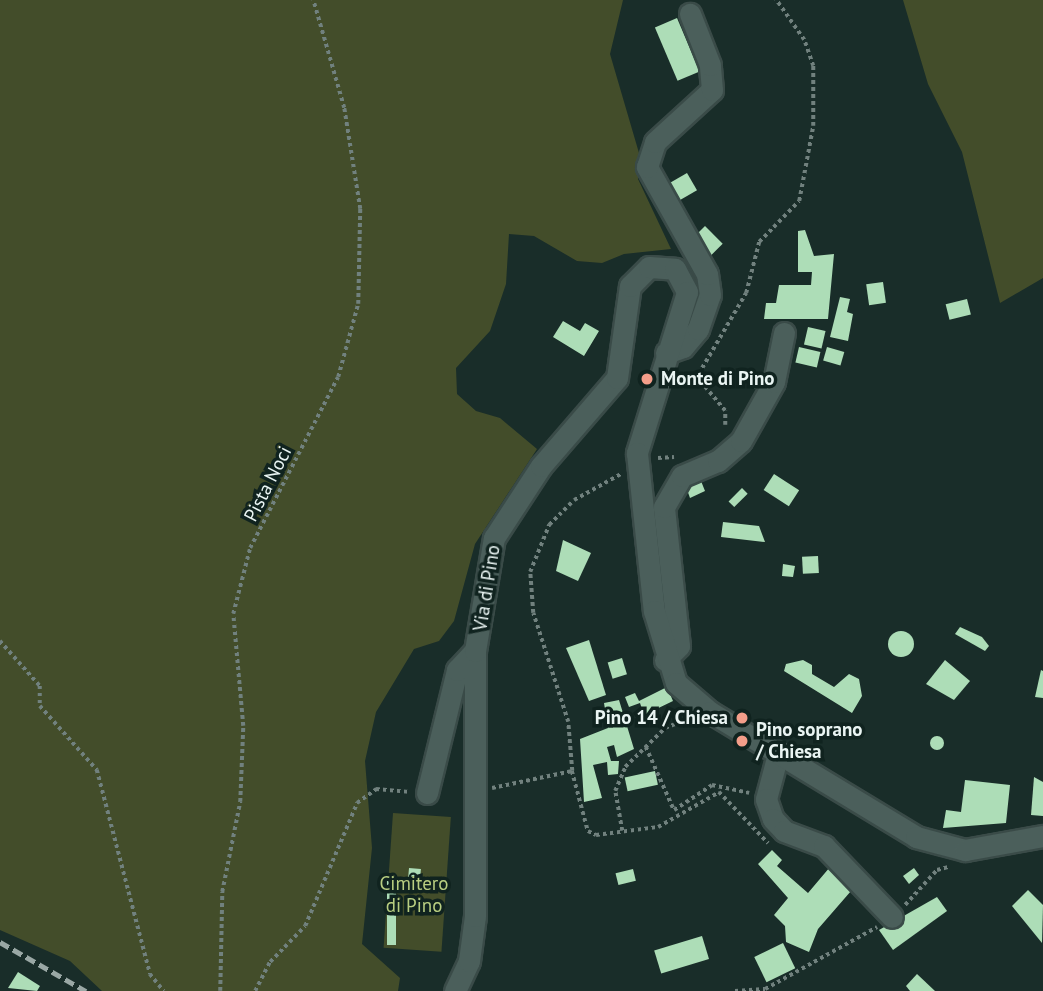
<!DOCTYPE html>
<html>
<head>
<meta charset="utf-8">
<style>
	body { margin:0 }
	#map { position:relative; width:1043px; height:991px; overflow:hidden; background:#192d29; font-family:"PT Sans",sans-serif }
	div>[style] { position:absolute }
	.green>* { inset:0; background:#434d2a; transform-origin:0 0 }
	.building>* { inset:0; background:#adddb7; transform-origin:0 0 }
	.round { border-radius:50% }
	.path>* { height:3.5px; margin-top:-1.75px; transform-origin:0; background:repeating-linear-gradient(90deg,#71817e 0 3.5px,transparent 0 7px) }
	.roads { filter:drop-shadow(2px 0 #3a4b48) drop-shadow(-2px 0 #3a4b48) drop-shadow(0 2px #3a4b48) drop-shadow(0 -2px #3a4b48) }
	.minor>* { height:21px; margin:-10.5px; padding:0 10.5px; transform-origin:10.5px; border-radius:10.5px; background:#4b5f5b }
	.rail>* { height:5px; margin-top:-2.5px; transform-origin:0; background:repeating-linear-gradient(90deg,#9aa8a5 0 10px,transparent 0 15px) }
	.dots>* { width:19px; height:19px; translate:-50% -50%; box-sizing:border-box; border:4px solid #10231f; border-radius:50% }
	span { translate:-50% -50%; white-space:nowrap; text-align:center; line-height:1.15; -webkit-text-stroke:7px #10231f; paint-order:stroke }
	.poi-label { font-size:19px; color:#eaf5f3; font-weight:700 }
	.left { translate:0 -50%; text-align:left }
	.right { translate:-100% -50%; text-align:right }
	.street-label { font-size:19px; color:#eaf5f3 }
	.park-label { font-size:19px; color:#b8ce81 }
</style>
</head>
<body>
<div id="map">
	<div class="green">
		<div style="clip-path:polygon(0 0,623px 0,610px 54px,639px 153px,638px 179px,671px 249px,624px 254px,602px 263px,577px 261px,534px 236px,509px 234px,506px 284px,490px 331px,456px 368px,457px 394px,476px 411px,500px 418px,537px 449px,475px 544px,454px 621px,439px 641px,414px 649px,376px 712px,365px 761px,372px 848px,362px 944px,400px 978px,398px 991px,102px 991px,70px 961px,0 930px)"></div>
		<div style="clip-path:polygon(903px 0,1043px 0,1043px 278px,1000px 303px,962px 152px,928px 84px)"></div>
		<div style="left:393px;top:813px;width:58px;height:135px;rotate:4deg"></div>
	</div>
	<div class="building">
		<div style="left:677px;top:18px;width:58px;height:24px;rotate:67deg"></div>
		<div style="left:687px;top:173px;width:20px;height:33px;rotate:60deg"></div>
		<div style="left:705px;top:226px;width:25px;height:24px;rotate:45deg"></div>
		<div style="clip-path:polygon(805px 230px,814px 256px,834px 254px,828px 319px,764px 319px,766px 303px,776px 303px,779px 285px,811px 285px,812px 272px,798px 272px,798px 231px)"></div>
		<div style="left:883px;top:282px;width:21px;height:17px;rotate:82deg"></div>
		<div style="clip-path:polygon(840px 297px,850px 299px,847px 312px,853px 314px,848px 341px,830px 337px)"></div>
		<div style="left:967px;top:299px;width:16px;height:22px;rotate:76deg"></div>
		<div style="clip-path:polygon(563px 321px,580px 331px,585px 323px,599px 331px,584px 356px,553px 337px)"></div>
		<div style="left:808px;top:327px;width:18px;height:18px;rotate:13deg"></div>
		<div style="left:799px;top:347px;width:22px;height:16px;rotate:13deg"></div>
		<div style="left:827px;top:347px;width:18px;height:14px;rotate:16deg"></div>
		<div style="left:765px;top:374px;width:13px;height:13px;rotate:81deg"></div>
		<div style="left:774px;top:474px;width:30px;height:19px;rotate:33deg"></div>
		<div style="clip-path:polygon(699px 476px,705px 491px,690px 498px,685px 484px)"></div>
		<div style="left:742px;top:488px;width:8px;height:19px;rotate:45deg"></div>
		<div style="clip-path:polygon(723px 522px,759px 526px,765px 542px,721px 537px)"></div>
		<div style="clip-path:polygon(563px 540px,591px 553px,578px 581px,556px 571px)"></div>
		<div style="left:818px;top:556px;width:17px;height:16px;rotate:87deg"></div>
		<div style="clip-path:polygon(783px 564px,795px 566px,793px 577px,782px 576px)"></div>
		<div style="clip-path:polygon(960px 627px,982px 637px,989px 646px,985px 651px,955px 634px)"></div>
		<div class="round" style="left:888px;top:631px;width:26px;height:26px"></div>
		<div style="clip-path:polygon(589px 640px,606px 695px,589px 701px,566px 648px)"></div>
		<div style="left:622px;top:658px;width:17px;height:15px;rotate:73deg"></div>
		<div style="clip-path:polygon(803px 660px,812px 665px,812px 674px,834px 687px,849px 674px,859px 679px,862px 696px,852px 713px,784px 671px,786px 664px)"></div>
		<div style="clip-path:polygon(945px 660px,970px 681px,954px 700px,926px 684px)"></div>
		<div style="clip-path:polygon(1041px 670px,1043px 671px,1043px 698px,1035px 697px)"></div>
		<div style="clip-path:polygon(667px 687px,673px 701px,644px 715px,640px 703px,629px 707px,625px 697px,635px 693px,639px 701px)"></div>
		<div style="clip-path:polygon(619px 700px,634px 749px,617px 757px,614px 745px,607px 747px,611px 761px,619px 761px,618px 774px,608px 775px,607px 762px,593px 765px,602px 798px,584px 802px,580px 739px,608px 728px,604px 703px)"></div>
		<div class="round" style="left:930px;top:736px;width:14px;height:14px"></div>
		<div style="left:655px;top:771px;width:14px;height:31px;rotate:78deg"></div>
		<div style="clip-path:polygon(1034px 777px,1043px 782px,1043px 816px,1031px 815px)"></div>
		<div style="clip-path:polygon(965px 780px,1010px 785px,1006px 823px,943px 828px,946px 810px,961px 812px)"></div>
		<div style="clip-path:polygon(772px 850px,782px 860px,777px 866px,808px 893px,830px 867px,851px 891px,818px 929px,809px 952px,786px 942px,785px 926px,774px 915px,788px 898px,758px 864px)"></div>
		<div style="left:409px;top:868px;width:12px;height:14px;rotate:5deg"></div>
		<div style="clip-path:polygon(914px 868px,919px 875px,909px 884px,903px 876px)"></div>
		<div style="left:633px;top:869px;width:12px;height:18px;rotate:76deg"></div>
		<div style="left:387px;top:878px;width:9px;height:67px"></div>
		<div style="clip-path:polygon(1028px 890px,1043px 905px,1042px 943px,1012px 906px)"></div>
		<div style="clip-path:polygon(937px 897px,947px 911px,893px 950px,879px 930px)"></div>
		<div style="left:702px;top:936px;width:24px;height:50px;rotate:73deg"></div>
		<div style="left:783px;top:943px;width:28px;height:32px;rotate:64deg"></div>
		<div style="clip-path:polygon(18px 972px,40px 986px,37px 991px,8px 988px)"></div>
		<div style="clip-path:polygon(917px 974px,935px 991px,910px 991px,906px 986px)"></div>
	</div>
	<div class="path">
		<div style="left:725px;top:425px;width:14px;rotate:-90deg"></div>
		<div style="left:725px;top:411px;width:39px;rotate:-130deg"></div>
		<div style="left:700px;top:381px;width:13px;rotate:-81deg"></div>
		<div style="left:702px;top:368px;width:87px;rotate:-59.6deg"></div>
		<div style="left:746px;top:293px;width:53px;rotate:-75.7deg"></div>
		<div style="left:759px;top:242px;width:57px;rotate:-45.7deg"></div>
		<div style="left:799px;top:201px;width:76px;rotate:-79.4deg"></div>
		<div style="left:813px;top:126px;width:60px;rotate:-90deg"></div>
		<div style="left:813px;top:66px;width:28px;rotate:-109deg"></div>
		<div style="left:804px;top:40px;width:49px;rotate:-125deg"></div>
		<div style="left:658px;top:458px;width:16px;rotate:-4deg"></div>
		<div style="left:0;top:641px;width:60px;rotate:48.4deg"></div>
		<div style="left:40px;top:686px;width:20px;rotate:90deg"></div>
		<div style="left:40px;top:706px;width:86px;rotate:48.3deg"></div>
		<div style="left:97px;top:770px;width:211px;rotate:75.4deg"></div>
		<div style="left:150px;top:974px;width:22px;rotate:51deg"></div>
		<div style="left:646px;top:747px;width:69px;rotate:66deg"></div>
		<div style="left:674px;top:810px;width:45px;rotate:-33.3deg"></div>
		<div style="left:712px;top:785px;width:38px;rotate:12deg"></div>
		<div style="left:572px;top:771px;width:49px;rotate:-94.7deg"></div>
		<div style="left:568px;top:722px;width:114px;rotate:-107.8deg"></div>
		<div style="left:533px;top:613px;width:41px;rotate:-94.2deg"></div>
		<div style="left:530px;top:572px;width:51px;rotate:-68deg"></div>
		<div style="left:549px;top:525px;width:35px;rotate:-45deg"></div>
		<div style="left:574px;top:500px;width:54px;rotate:-29deg"></div>
		<div style="left:492px;top:788px;width:82px;rotate:-12deg"></div>
		<div style="left:572px;top:771px;width:62px;rotate:75.1deg"></div>
		<div style="left:588px;top:831px;width:9px;rotate:27deg"></div>
		<div style="left:596px;top:835px;width:63px;rotate:-7.4deg"></div>
		<div style="left:658px;top:827px;width:70px;rotate:-29.8deg"></div>
		<div style="left:719px;top:792px;width:71px;rotate:46.1deg"></div>
		<div style="left:622px;top:831px;width:41px;rotate:-99.9deg"></div>
		<div style="left:615px;top:791px;width:26px;rotate:-67deg"></div>
		<div style="left:625px;top:767px;width:56px;rotate:-44.3deg"></div>
		<div style="left:665px;top:728px;width:26px;rotate:-21deg"></div>
		<div style="left:905px;top:905px;width:47px;rotate:-47.6deg"></div>
		<div style="left:937px;top:870px;width:11px;rotate:-15deg"></div>
		<div style="left:220px;top:991px;width:99px;rotate:-88.8deg"></div>
		<div style="left:222px;top:892px;width:92px;rotate:-78.7deg"></div>
		<div style="left:240px;top:802px;width:76px;rotate:-87.7deg"></div>
		<div style="left:243px;top:726px;width:112px;rotate:-95.1deg"></div>
		<div style="left:233px;top:614px;width:68px;rotate:-75.6deg"></div>
		<div style="left:250px;top:548px;width:192px;rotate:-62.8deg"></div>
		<div style="left:338px;top:377px;width:76px;rotate:-74.7deg"></div>
		<div style="left:358px;top:304px;width:95px;rotate:-88.8deg"></div>
		<div style="left:360px;top:209px;width:102px;rotate:-99deg"></div>
		<div style="left:344px;top:108px;width:112px;rotate:-106deg"></div>
		<div style="left:255px;top:991px;width:33px;rotate:-63deg"></div>
		<div style="left:270px;top:962px;width:50px;rotate:-45.8deg"></div>
		<div style="left:305px;top:926px;width:134px;rotate:-67.1deg"></div>
		<div style="left:357px;top:803px;width:24px;rotate:-36deg"></div>
		<div style="left:376px;top:789px;width:33px;rotate:5deg"></div>
		<div style="left:735px;top:991px;width:30px;rotate:-4deg"></div>
		<div style="left:765px;top:989px;width:128px;rotate:-29deg"></div>
	</div>
	<div class="roads">
		<div class="minor">
			<div style="left:666px;top:353px;width:18px;rotate:-19deg"></div>
			<div style="left:683px;top:347px;width:23px;rotate:-50deg"></div>
			<div style="left:698px;top:329px;width:36px;rotate:-71deg"></div>
			<div style="left:710px;top:295px;width:21px;rotate:-98deg"></div>
			<div style="left:707px;top:274px;width:123px;rotate:-119.3deg"></div>
			<div style="left:647px;top:167px;width:26px;rotate:-72deg"></div>
			<div style="left:655px;top:142px;width:77px;rotate:-42.4deg"></div>
			<div style="left:712px;top:90px;width:25px;rotate:-95deg"></div>
			<div style="left:710px;top:65px;width:55px;rotate:-111.4deg"></div>
			<div style="left:665px;top:660px;width:20px;rotate:-45deg"></div>
			<div style="left:679px;top:646px;width:140px;rotate:-96.2deg"></div>
			<div style="left:664px;top:507px;width:36px;rotate:-60deg"></div>
			<div style="left:682px;top:476px;width:39px;rotate:-23deg"></div>
			<div style="left:718px;top:461px;width:30px;rotate:-41deg"></div>
			<div style="left:741px;top:441px;width:68px;rotate:-60.8deg"></div>
			<div style="left:774px;top:382px;width:50px;rotate:-78.5deg"></div>
			<div style="left:778px;top:754px;width:47px;rotate:104.9deg"></div>
			<div style="left:766px;top:799px;width:21px;rotate:71deg"></div>
			<div style="left:773px;top:819px;width:16px;rotate:47deg"></div>
			<div style="left:784px;top:831px;width:43px;rotate:20.6deg"></div>
			<div style="left:824px;top:846px;width:98px;rotate:46.2deg"></div>
			<div style="left:427px;top:793px;width:127px;rotate:-76.3deg"></div>
			<div style="left:457px;top:670px;width:26px;rotate:-47deg"></div>
			<div style="left:455px;top:991px;width:33px;rotate:-65deg"></div>
			<div style="left:469px;top:961px;width:45px;rotate:-82.4deg"></div>
			<div style="left:475px;top:916px;width:265px;rotate:-90deg"></div>
			<div style="left:475px;top:651px;width:115px;rotate:-80.5deg"></div>
			<div style="left:494px;top:538px;width:86px;rotate:-56.9deg"></div>
			<div style="left:541px;top:466px;width:116px;rotate:-49.2deg"></div>
			<div style="left:617px;top:378px;width:93px;rotate:-82deg"></div>
			<div style="left:630px;top:286px;width:27px;rotate:-45deg"></div>
			<div style="left:649px;top:267px;width:26px;rotate:4deg"></div>
			<div style="left:675px;top:269px;width:26px;rotate:62deg"></div>
			<div style="left:687px;top:292px;width:169px;rotate:107.3deg"></div>
			<div style="left:637px;top:453px;width:159px;rotate:83.9deg"></div>
			<div style="left:654px;top:611px;width:75px;rotate:73deg"></div>
			<div style="left:676px;top:683px;width:45px;rotate:40.5deg"></div>
			<div style="left:710px;top:712px;width:241px;rotate:31.2deg"></div>
			<div style="left:916px;top:837px;width:51px;rotate:14.9deg"></div>
			<div style="left:965px;top:850px;width:79px;rotate:-10.2deg"></div>
		</div>
	</div>
	<div class="rail">
		<div style="left:0;top:942px;width:99px;rotate:29.7deg"></div>
	</div>
	<div class="dots">
		<div style="left:647px;top:379px;background:#f49e8a"></div>
		<div style="left:742px;top:718px;background:#f49e8a"></div>
		<div style="left:742px;top:741px;background:#f49e8a"></div>
	</div>
	<div class="poi-label">
		<span class="left" style="left:661px;top:379px">Monte di Pino</span>
		<span class="right" style="left:728px;top:718px">Pino 14 / Chiesa</span>
		<span class="left" style="left:756px;top:741px">Pino soprano<br>/ Chiesa</span>
	</div>
	<div class="street-label">
		<span style="left:268px;top:484px;rotate:-63deg">Pista Noci</span>
		<span style="left:487px;top:588px;rotate:-81deg">Via di Pino</span>
	</div>
	<div class="park-label">
		<span style="left:414px;top:895px">Cimitero<br>di Pino</span>
	</div>
</div>
</body>
</html>
